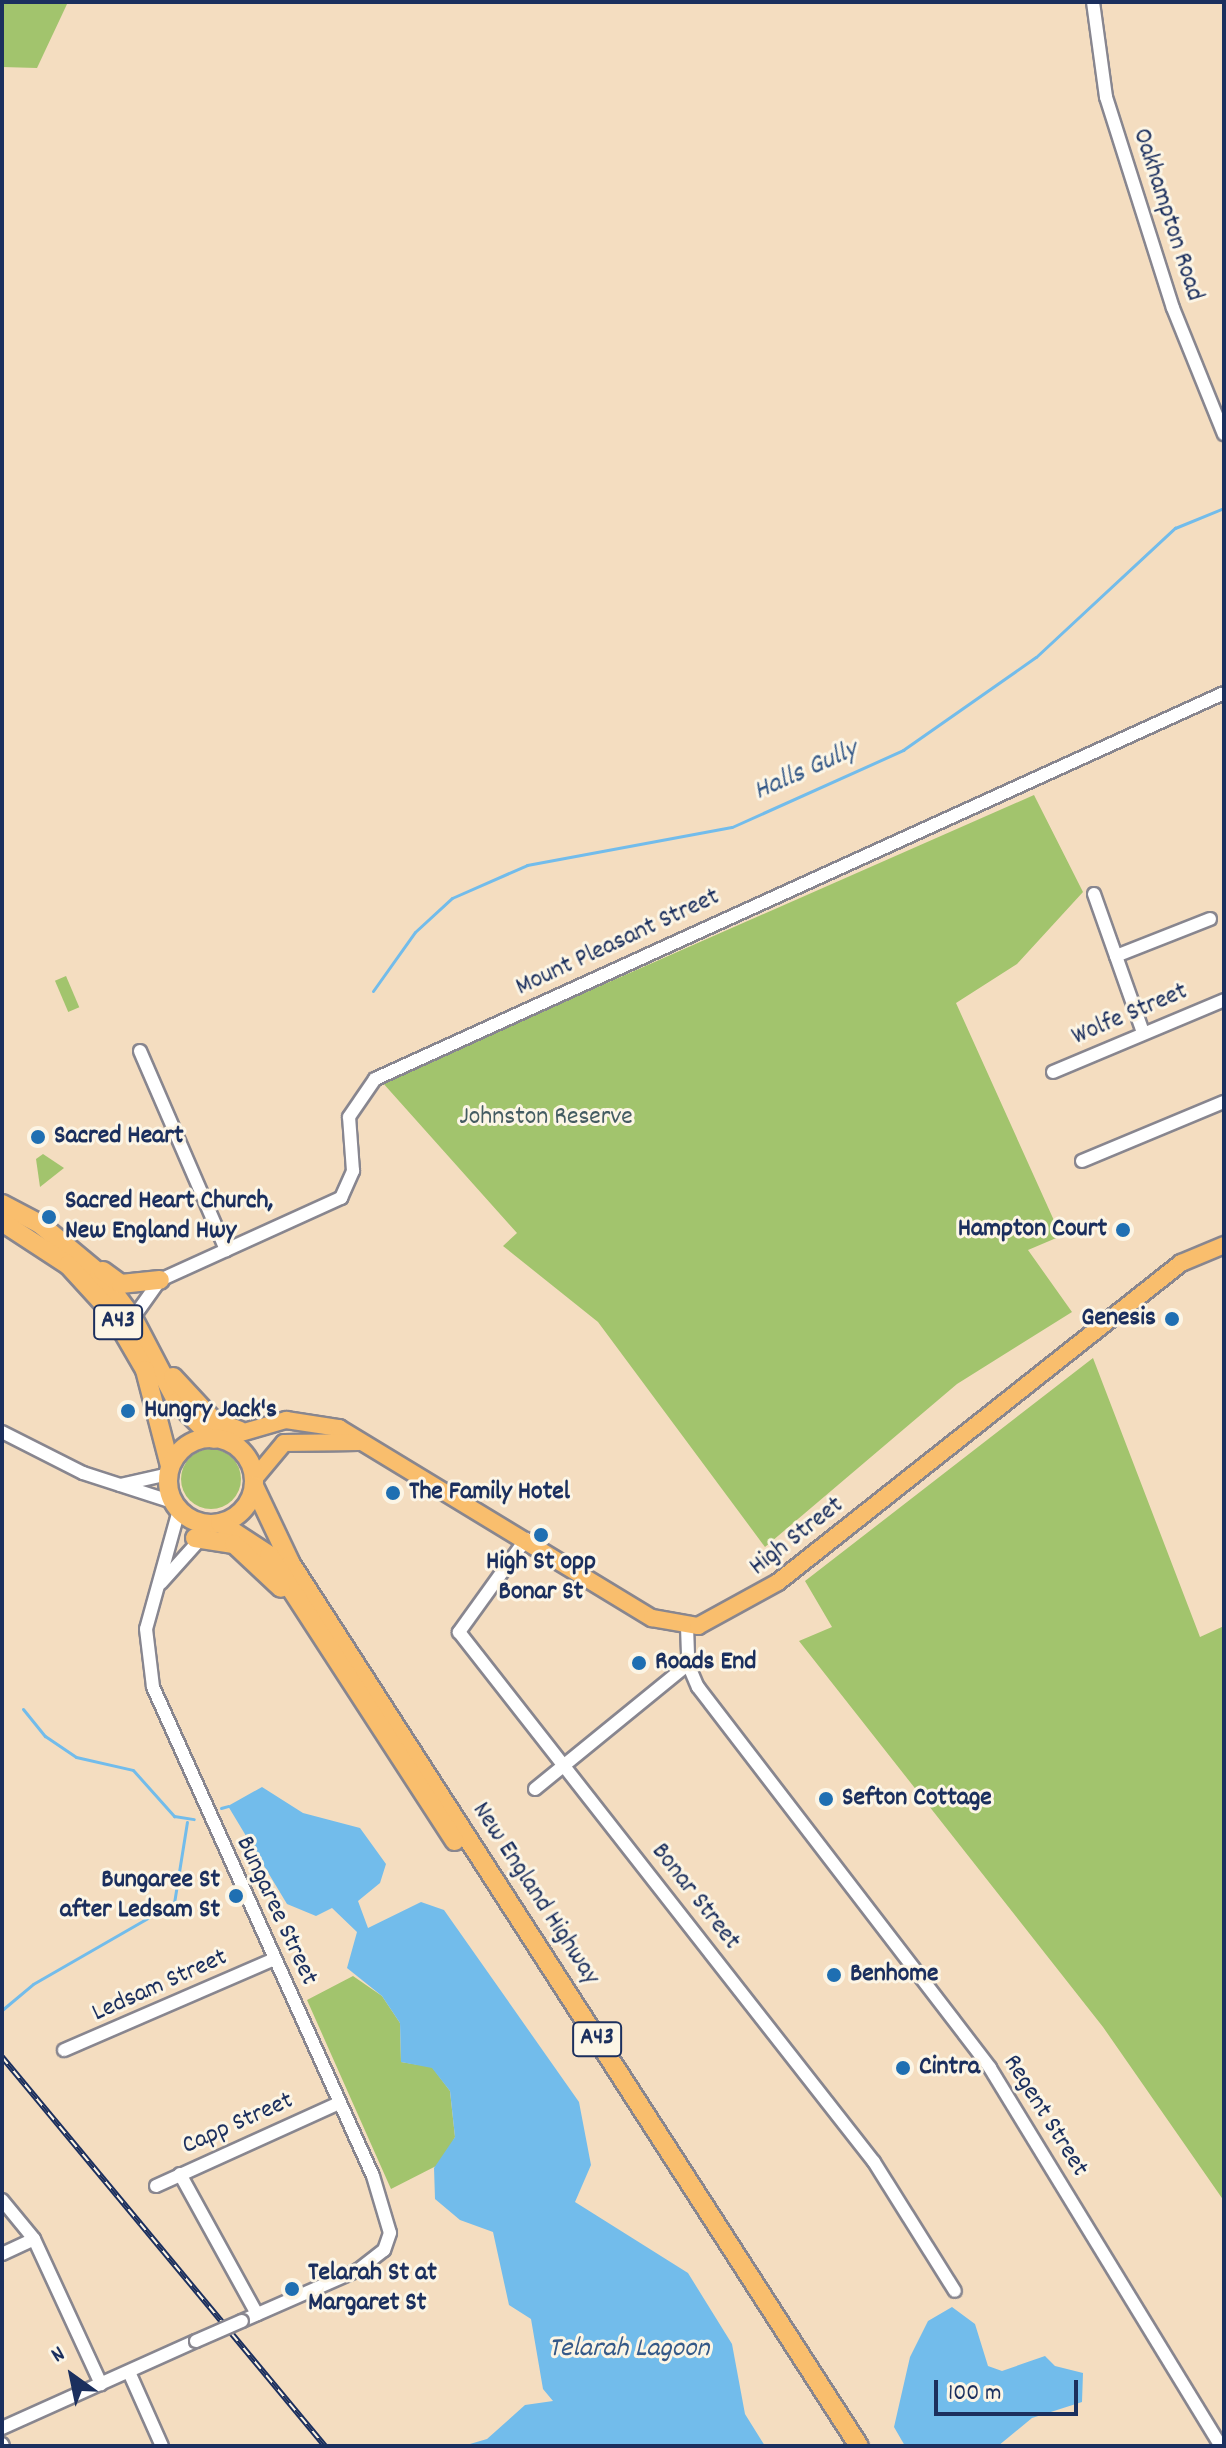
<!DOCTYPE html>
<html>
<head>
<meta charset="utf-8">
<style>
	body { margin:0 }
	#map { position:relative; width:1226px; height:2448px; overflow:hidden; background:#f4ddc0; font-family:Dekko,sans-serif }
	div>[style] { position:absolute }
	.green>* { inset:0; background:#a2c46d; transform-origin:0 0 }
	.round { border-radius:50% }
	.water>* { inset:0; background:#72bceb }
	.stream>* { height:3px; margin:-1.5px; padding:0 1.5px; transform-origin:1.5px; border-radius:1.5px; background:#72bceb }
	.roads { filter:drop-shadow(2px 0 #88868f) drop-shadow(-2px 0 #88868f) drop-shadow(0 2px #88868f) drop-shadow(0 -2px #88868f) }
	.minor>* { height:12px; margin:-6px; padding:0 6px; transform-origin:6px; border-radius:6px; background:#fff }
	.major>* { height:16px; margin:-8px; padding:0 8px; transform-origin:8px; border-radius:8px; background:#f9be6d }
	.highway>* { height:18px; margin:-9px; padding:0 9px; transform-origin:9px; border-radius:9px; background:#f9be6d }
	.highway>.ring { margin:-9px; padding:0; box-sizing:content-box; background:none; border:18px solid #f9be6d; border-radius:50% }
	.rail>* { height:6px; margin-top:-3px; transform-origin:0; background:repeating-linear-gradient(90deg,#fcf5e5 0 9px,#1b2f5e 0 18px); box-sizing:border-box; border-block:2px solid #1b2f5e }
	.bridges { filter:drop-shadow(2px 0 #88868f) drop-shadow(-2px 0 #88868f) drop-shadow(0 2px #88868f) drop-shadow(0 -2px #88868f) }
	.minor-bridge>* { height:12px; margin:-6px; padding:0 6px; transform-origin:6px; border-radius:6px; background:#fff }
	.dots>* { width:22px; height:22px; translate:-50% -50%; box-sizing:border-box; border:4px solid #fcf5e5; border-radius:50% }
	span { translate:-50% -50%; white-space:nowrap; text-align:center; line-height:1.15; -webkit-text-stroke:6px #fcf5e5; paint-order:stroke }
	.shield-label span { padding:2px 6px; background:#fcf5e5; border:2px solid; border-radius:6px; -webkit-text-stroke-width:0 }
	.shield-label { font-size:24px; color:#1b2f5e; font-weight:700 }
	.street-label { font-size:26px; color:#1b2f5e }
	.park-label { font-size:26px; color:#445c62 }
	.poi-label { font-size:26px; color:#1b2f5e; font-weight:700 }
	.left { translate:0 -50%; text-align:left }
	.right { translate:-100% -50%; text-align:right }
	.water-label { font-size:28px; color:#355988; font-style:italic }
	.frame { position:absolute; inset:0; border:4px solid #1b2f5e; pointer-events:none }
	.north { position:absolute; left:32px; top:2336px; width:80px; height:80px; -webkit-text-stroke:6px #fcf5e5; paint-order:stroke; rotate:327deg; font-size:22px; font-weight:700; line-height:32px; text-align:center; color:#1b2f5e }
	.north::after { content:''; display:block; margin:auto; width:28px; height:36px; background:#1b2f5e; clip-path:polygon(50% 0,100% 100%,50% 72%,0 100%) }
	.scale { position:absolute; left:934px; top:2380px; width:144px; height:36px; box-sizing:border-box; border:4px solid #1b2f5e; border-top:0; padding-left:10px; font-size:24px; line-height:28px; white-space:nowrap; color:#1b2f5e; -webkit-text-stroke:6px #fcf5e5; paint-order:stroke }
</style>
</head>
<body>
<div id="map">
	<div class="green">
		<div style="clip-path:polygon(2px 2px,68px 2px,37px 68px,2px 67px)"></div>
		<div style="clip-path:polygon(1034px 795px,1083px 892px,1017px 964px,956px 1003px,1061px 1236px,1028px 1250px,1072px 1312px,957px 1384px,765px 1547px,598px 1322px,503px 1246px,517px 1233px,382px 1082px)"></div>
		<div style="left:66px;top:976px;width:34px;height:12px;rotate:67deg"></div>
		<div style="clip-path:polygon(43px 1154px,64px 1168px,40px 1187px,36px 1159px)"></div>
		<div style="clip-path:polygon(1093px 1358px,1200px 1637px,1224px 1626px,1224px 2201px,1103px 2027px,799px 1641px,832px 1627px,805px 1581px)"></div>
		<div class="round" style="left:181px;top:1449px;width:60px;height:60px"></div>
		<div style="clip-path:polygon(353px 1976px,382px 1996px,400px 2023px,401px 2062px,432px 2067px,450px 2091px,455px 2137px,442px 2163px,391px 2189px,307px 2000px)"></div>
	</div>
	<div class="water">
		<div style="clip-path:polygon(262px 1787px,303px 1813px,360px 1828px,386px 1864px,380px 1883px,358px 1901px,368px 1928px,421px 1902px,444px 1910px,579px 2102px,591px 2165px,575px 2202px,688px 2273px,732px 2344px,745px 2414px,765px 2446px,463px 2446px,487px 2439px,525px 2405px,553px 2401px,543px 2389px,531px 2319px,509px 2305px,493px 2232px,460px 2220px,435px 2199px,434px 2168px,455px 2137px,450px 2091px,432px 2068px,401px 2062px,400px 2023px,382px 1996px,347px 1968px,357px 1932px,332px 1908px,316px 1916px,287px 1904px,228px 1806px)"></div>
		<div style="clip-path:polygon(952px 2307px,975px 2324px,988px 2366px,1002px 2371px,1045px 2356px,1055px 2366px,1083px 2373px,1082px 2402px,1032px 2418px,998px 2446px,905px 2446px,894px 2427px,910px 2357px,928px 2321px)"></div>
	</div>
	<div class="stream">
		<div style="left:373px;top:991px;width:72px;rotate:-54.6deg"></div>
		<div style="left:415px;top:932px;width:50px;rotate:-42.6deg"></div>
		<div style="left:452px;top:898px;width:82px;rotate:-23.7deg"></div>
		<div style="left:527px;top:865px;width:208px;rotate:-10.5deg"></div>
		<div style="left:732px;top:827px;width:188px;rotate:-24.2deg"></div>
		<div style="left:903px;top:750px;width:162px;rotate:-35deg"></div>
		<div style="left:1036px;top:657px;width:190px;rotate:-42.9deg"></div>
		<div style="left:1175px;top:528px;width:53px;rotate:-22.2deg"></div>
		<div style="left:23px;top:1709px;width:35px;rotate:51deg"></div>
		<div style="left:45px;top:1736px;width:37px;rotate:34deg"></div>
		<div style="left:76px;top:1757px;width:58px;rotate:12.8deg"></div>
		<div style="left:133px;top:1770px;width:62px;rotate:48.3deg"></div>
		<div style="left:174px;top:1816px;width:20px;rotate:9deg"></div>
		<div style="left:221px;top:1808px;width:7px;rotate:-16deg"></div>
		<div style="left:2px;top:2010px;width:40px;rotate:-40deg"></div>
		<div style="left:33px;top:1984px;width:163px;rotate:-29.9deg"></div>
		<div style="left:174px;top:1903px;width:82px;rotate:-80.9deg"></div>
	</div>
	<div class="roads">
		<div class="minor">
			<div style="left:1093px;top:2px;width:96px;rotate:82.2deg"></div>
			<div style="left:1106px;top:97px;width:221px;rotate:72.4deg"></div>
			<div style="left:1173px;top:308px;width:136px;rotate:68deg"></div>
			<div style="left:1094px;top:894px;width:146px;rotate:70.5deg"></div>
			<div style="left:1116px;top:956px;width:101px;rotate:-21.5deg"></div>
			<div style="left:140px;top:1051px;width:217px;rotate:66.6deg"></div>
			<div style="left:1053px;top:1072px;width:186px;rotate:-22.8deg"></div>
			<div style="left:1082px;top:1161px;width:154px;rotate:-22.6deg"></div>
			<div style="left:133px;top:1318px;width:47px;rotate:-54.6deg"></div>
			<div style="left:160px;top:1280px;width:199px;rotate:-24.4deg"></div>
			<div style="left:341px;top:1198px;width:30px;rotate:-66deg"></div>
			<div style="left:353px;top:1171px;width:54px;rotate:-94.2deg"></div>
			<div style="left:349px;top:1117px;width:46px;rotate:-55.6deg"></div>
			<div style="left:375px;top:1079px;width:933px;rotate:-24.45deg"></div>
			<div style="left:2px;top:1432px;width:91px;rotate:26.8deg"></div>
			<div style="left:83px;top:1473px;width:95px;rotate:17.9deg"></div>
			<div style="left:120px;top:1485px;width:50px;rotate:-12.7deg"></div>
			<div style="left:179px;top:1510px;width:123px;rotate:105.5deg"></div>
			<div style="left:146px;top:1629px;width:58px;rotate:83.1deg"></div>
			<div style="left:153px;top:1687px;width:536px;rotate:65.78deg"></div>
			<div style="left:373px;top:2176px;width:59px;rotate:73.4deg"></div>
			<div style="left:390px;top:2233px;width:18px;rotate:109deg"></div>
			<div style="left:384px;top:2250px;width:33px;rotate:142deg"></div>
			<div style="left:358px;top:2270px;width:127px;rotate:156.3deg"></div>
			<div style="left:526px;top:1539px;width:115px;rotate:125.8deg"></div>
			<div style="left:459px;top:1632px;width:673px;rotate:51.94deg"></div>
			<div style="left:874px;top:2162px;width:152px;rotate:57.9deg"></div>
			<div style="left:161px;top:1583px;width:79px;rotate:-48.1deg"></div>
			<div style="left:687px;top:1626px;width:38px;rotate:88deg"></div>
			<div style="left:688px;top:1664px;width:25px;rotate:67deg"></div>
			<div style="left:698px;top:1687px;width:480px;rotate:52.5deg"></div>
			<div style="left:990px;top:2068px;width:443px;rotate:58.6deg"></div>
			<div style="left:535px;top:1789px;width:198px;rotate:-39.2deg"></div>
			<div style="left:64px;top:2050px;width:229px;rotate:-23.4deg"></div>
			<div style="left:180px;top:2174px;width:160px;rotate:61.2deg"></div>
			<div style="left:156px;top:2186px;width:201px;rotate:-24.4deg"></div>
			<div style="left:2px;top:2200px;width:50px;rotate:50.6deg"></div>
			<div style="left:34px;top:2239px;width:160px;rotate:65.2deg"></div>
			<div style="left:2px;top:2254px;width:35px;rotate:-25deg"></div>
			<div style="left:129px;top:2372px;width:81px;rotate:66deg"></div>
			<div style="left:2px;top:2428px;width:213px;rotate:-24.2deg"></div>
			<div style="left:2px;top:2444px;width:2px;rotate:63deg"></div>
		</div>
		<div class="major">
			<div style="left:220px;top:1439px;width:69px;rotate:-16.1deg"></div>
			<div style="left:286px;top:1420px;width:54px;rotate:8.6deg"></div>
			<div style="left:339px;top:1428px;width:366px;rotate:31.3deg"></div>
			<div style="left:652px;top:1618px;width:47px;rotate:9.9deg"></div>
			<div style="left:698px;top:1626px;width:91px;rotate:-28.8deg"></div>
			<div style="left:778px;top:1582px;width:514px;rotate:-38.36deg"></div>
			<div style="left:1181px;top:1263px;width:47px;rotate:-22.7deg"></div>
			<div style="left:254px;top:1479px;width:47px;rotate:-50.2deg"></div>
			<div style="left:284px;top:1443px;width:75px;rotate:-0.8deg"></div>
		</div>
		<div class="highway">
			<div style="left:2px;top:1204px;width:43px;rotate:27.8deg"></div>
			<div style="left:40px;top:1224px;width:77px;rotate:39.7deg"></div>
			<div style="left:99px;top:1273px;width:56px;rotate:52.9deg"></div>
			<div style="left:133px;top:1318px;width:95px;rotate:62.4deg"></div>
			<div style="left:177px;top:1402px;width:52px;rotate:45deg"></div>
			<div style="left:2px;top:1222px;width:79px;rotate:33.1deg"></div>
			<div style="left:68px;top:1265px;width:65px;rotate:47.5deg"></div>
			<div style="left:112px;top:1313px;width:66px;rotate:59.9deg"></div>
			<div style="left:145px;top:1370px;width:99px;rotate:75.4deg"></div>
			<div style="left:103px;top:1271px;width:22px;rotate:36deg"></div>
			<div style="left:121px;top:1284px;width:39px;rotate:-6deg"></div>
			<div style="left:173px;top:1377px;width:59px;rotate:47.1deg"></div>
			<div style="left:213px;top:1420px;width:29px;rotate:22deg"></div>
			<div class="ring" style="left:168px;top:1438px;width:68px;height:68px"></div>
			<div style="left:254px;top:1486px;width:86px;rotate:64.6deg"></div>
			<div style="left:291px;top:1564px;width:1049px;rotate:57.22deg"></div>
			<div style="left:220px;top:1523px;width:59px;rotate:33.1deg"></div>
			<div style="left:269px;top:1555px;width:341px;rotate:57deg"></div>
			<div style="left:195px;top:1538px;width:39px;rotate:9deg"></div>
			<div style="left:234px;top:1544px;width:64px;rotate:43.1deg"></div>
		</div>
	</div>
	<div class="rail">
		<div style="left:2px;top:2057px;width:506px;rotate:50.3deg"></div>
	</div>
	<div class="bridges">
		<div class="minor-bridge">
			<div style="left:196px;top:2341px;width:50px;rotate:-23.5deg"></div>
		</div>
	</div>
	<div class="dots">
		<div style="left:38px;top:1137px;background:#1f6fb2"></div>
		<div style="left:49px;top:1217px;background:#1f6fb2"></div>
		<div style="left:1123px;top:1230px;background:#1f6fb2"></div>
		<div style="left:1172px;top:1319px;background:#1f6fb2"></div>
		<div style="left:128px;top:1411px;background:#1f6fb2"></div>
		<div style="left:393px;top:1493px;background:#1f6fb2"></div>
		<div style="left:541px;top:1535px;background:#1f6fb2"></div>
		<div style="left:639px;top:1663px;background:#1f6fb2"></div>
		<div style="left:826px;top:1799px;background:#1f6fb2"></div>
		<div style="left:236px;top:1896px;background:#1f6fb2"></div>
		<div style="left:834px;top:1975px;background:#1f6fb2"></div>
		<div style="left:903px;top:2068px;background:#1f6fb2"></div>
		<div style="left:292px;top:2289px;background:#1f6fb2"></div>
	</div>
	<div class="shield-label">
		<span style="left:118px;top:1322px">A43</span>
		<span style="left:597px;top:2039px">A43</span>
	</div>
	<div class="street-label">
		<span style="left:1167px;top:215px;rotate:72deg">Oakhampton Road</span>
		<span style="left:618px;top:943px;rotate:-25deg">Mount Pleasant Street</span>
		<span style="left:1130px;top:1015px;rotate:-23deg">Wolfe Street</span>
		<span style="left:797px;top:1537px;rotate:-38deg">High Street</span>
		<span style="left:535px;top:1894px;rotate:57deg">New England Highway</span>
		<span style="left:695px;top:1897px;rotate:52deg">Bonar Street</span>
		<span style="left:276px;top:1911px;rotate:65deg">Bungaree Street</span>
		<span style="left:160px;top:1986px;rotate:-24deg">Ledsam Street</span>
		<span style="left:1045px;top:2116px;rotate:58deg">Regent Street</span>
		<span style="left:238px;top:2124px;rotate:-24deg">Capp Street</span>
	</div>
	<div class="park-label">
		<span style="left:546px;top:1118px">Johnston Reserve</span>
	</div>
	<div class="poi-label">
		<span class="left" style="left:54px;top:1137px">Sacred Heart</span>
		<span class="left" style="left:65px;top:1217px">Sacred Heart Church,<br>New England Hwy</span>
		<span class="right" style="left:1107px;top:1230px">Hampton Court</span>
		<span class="right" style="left:1156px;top:1319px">Genesis</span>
		<span class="left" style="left:144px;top:1411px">Hungry Jack's</span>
		<span class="left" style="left:409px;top:1493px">The Family Hotel</span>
		<span style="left:541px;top:1578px">High St opp<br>Bonar St</span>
		<span class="left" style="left:655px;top:1663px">Roads End</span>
		<span class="left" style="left:842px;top:1799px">Sefton Cottage</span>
		<span class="right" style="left:220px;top:1896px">Bungaree St<br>after Ledsam St</span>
		<span class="left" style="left:850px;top:1975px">Benhome</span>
		<span class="left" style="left:919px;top:2068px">Cintra</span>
		<span class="left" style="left:308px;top:2289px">Telarah St at<br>Margaret St</span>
	</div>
	<div class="water-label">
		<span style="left:806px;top:772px;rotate:-24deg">Halls Gully</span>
		<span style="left:629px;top:2350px">Telarah Lagoon</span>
	</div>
	<div class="frame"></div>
	<div class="north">N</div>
	<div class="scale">100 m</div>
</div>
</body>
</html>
